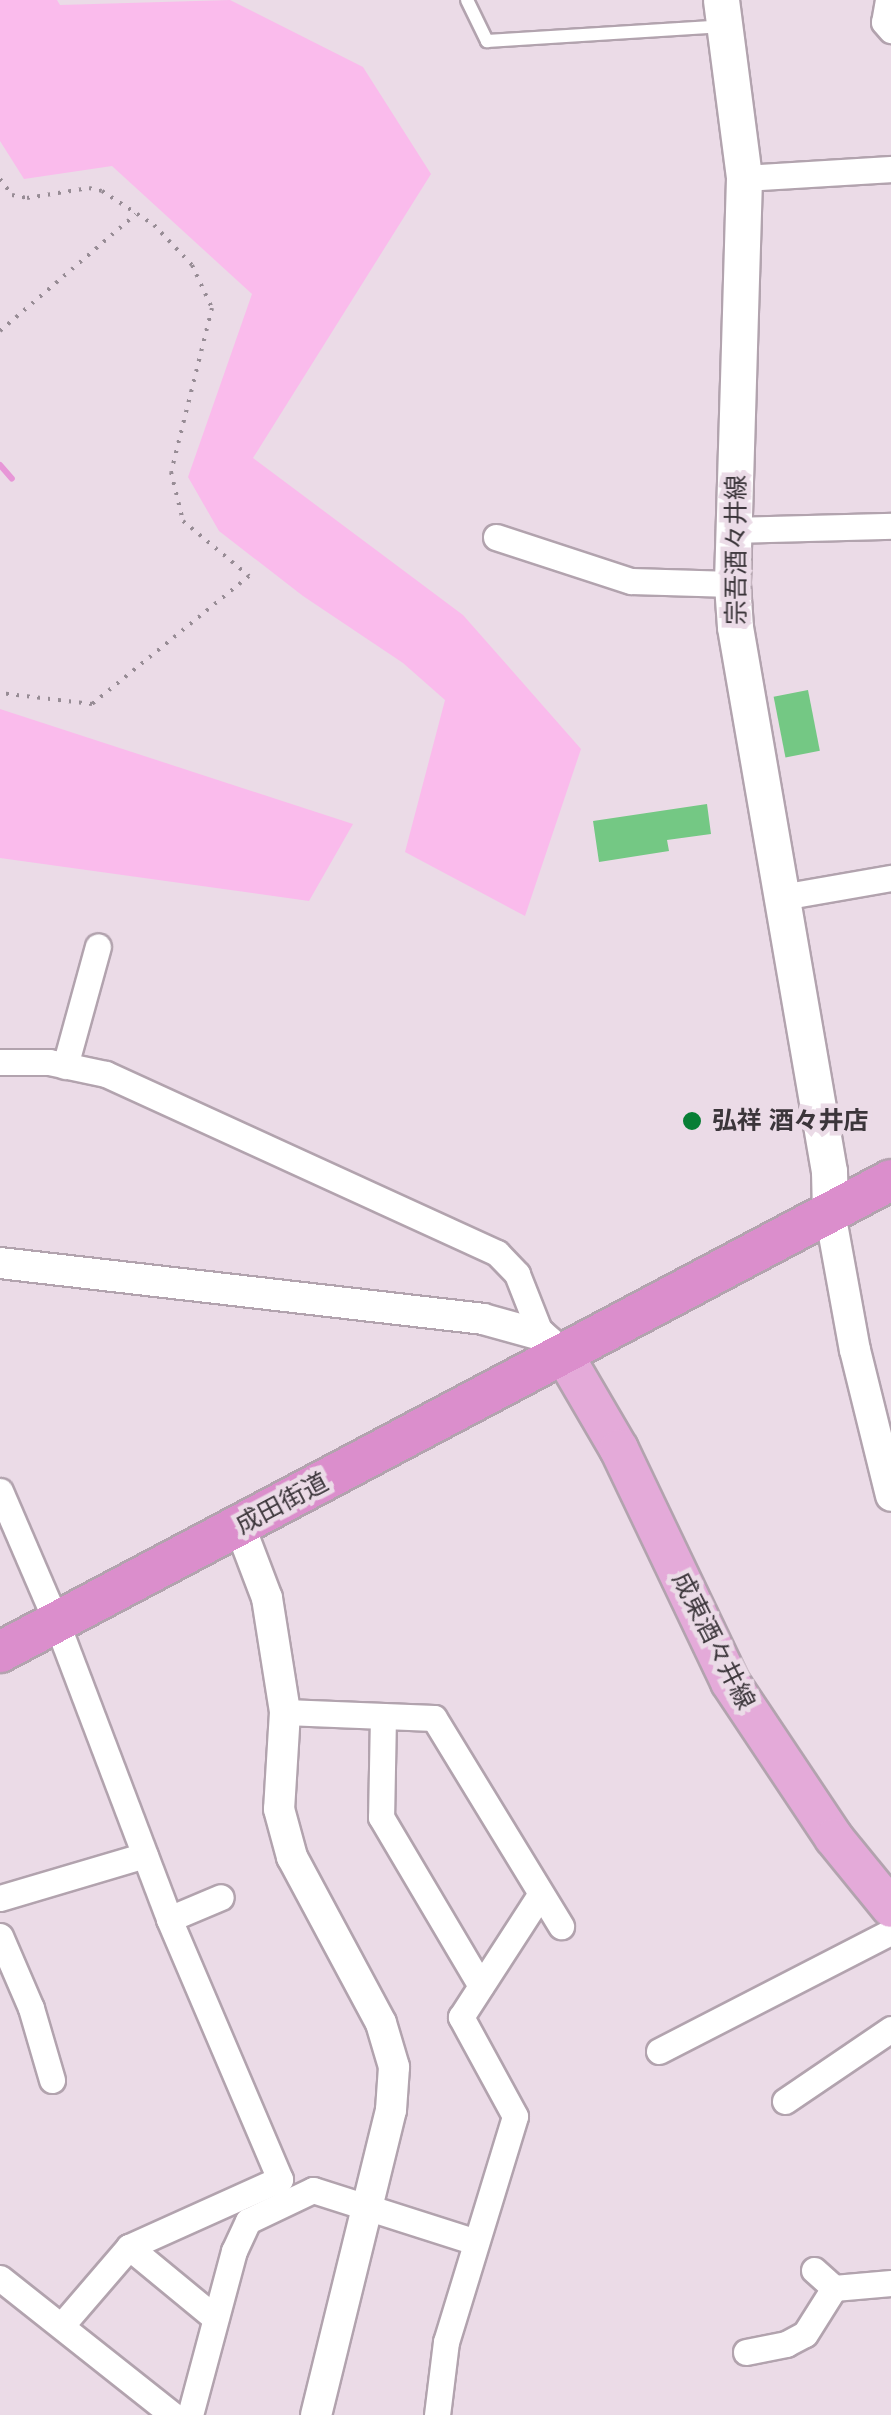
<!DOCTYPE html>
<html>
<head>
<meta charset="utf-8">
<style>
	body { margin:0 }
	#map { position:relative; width:891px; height:2415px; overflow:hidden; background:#ebdbe7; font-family:"Varela Round","Noto Sans JP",sans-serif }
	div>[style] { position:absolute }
	.green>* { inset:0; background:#fabbec }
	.stream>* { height:6px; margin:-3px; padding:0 3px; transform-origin:3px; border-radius:3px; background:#e796d7 }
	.building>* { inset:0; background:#74c884; transform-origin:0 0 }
	.path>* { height:4px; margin-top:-2px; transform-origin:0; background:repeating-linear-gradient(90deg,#978c95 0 2.5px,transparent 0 10.5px) }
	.roads { filter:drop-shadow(2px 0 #b2a3ae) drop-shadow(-2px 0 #b2a3ae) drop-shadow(0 2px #b2a3ae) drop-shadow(0 -2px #b2a3ae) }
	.service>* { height:12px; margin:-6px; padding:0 6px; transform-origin:6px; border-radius:6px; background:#fff }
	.minor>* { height:25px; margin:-12.5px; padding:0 12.5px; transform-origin:12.5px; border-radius:12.5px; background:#fff }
	.tertiary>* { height:30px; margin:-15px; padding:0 15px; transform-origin:15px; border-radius:15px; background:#fff }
	.secondary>* { height:35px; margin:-17.5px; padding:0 17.5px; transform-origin:17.5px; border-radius:17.5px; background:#fff }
	.primary>* { height:38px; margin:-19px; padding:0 19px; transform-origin:19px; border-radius:19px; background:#e4aad9 }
	.trunk>* { height:40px; margin:-20px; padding:0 20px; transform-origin:20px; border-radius:20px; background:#db8ecc }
	.dots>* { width:28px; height:28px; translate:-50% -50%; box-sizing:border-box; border:5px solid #ebdbe7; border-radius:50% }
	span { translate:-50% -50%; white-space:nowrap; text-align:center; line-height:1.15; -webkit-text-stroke:9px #ebdbe7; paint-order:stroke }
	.street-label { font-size:25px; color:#3b353a }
	.poi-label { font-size:25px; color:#3b353a; font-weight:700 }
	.left { translate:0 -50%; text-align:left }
</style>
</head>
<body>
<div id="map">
	<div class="green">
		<div style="clip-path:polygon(0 0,57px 0,60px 5px,230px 0,363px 67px,431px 174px,253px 458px,463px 615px,581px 749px,525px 916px,405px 852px,445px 700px,403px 663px,303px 596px,219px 531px,188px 477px,252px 294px,112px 166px,24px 179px,0 141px)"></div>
		<div style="clip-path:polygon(0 709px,353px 824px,309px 901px,0 858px)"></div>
	</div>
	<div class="stream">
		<div style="left:0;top:465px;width:18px;rotate:49deg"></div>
	</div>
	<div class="building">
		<div style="left:808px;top:690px;width:62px;height:35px;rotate:79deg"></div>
		<div style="clip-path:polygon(707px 804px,711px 834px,667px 840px,669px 851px,599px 862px,593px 821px)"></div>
	</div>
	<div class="path">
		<div style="left:0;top:179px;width:20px;rotate:53deg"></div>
		<div style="left:12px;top:195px;width:15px;rotate:11deg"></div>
		<div style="left:27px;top:198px;width:63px;rotate:-9.2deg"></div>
		<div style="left:89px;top:188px;width:13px;rotate:13deg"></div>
		<div style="left:102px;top:191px;width:62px;rotate:33.2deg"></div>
		<div style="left:154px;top:225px;width:55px;rotate:46.5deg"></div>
		<div style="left:192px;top:265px;width:47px;rotate:65.1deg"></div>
		<div style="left:212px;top:308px;width:169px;rotate:104deg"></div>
		<div style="left:171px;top:472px;width:50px;rotate:76.2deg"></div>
		<div style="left:183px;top:521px;width:86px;rotate:39.8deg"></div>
		<div style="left:249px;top:576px;width:203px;rotate:140.8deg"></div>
		<div style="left:92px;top:704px;width:93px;rotate:-173.2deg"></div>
		<div style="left:0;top:331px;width:179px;rotate:-40.7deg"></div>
	</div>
	<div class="roads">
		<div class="service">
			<div style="left:467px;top:0;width:46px;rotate:64deg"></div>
			<div style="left:487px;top:41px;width:237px;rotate:-3.6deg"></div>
		</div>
		<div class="minor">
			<div style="left:888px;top:0;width:22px;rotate:100deg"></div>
			<div style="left:884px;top:22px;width:11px;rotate:49deg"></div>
			<div style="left:744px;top:178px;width:147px;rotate:-3.5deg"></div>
			<div style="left:734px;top:530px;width:157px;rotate:-1.5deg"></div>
			<div style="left:496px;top:537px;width:142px;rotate:18.1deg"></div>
			<div style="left:631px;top:581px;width:101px;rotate:1.7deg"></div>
			<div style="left:782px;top:897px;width:111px;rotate:-9.9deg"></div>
			<div style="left:0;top:1062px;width:49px"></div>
			<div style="left:49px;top:1062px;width:58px;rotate:11.9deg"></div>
			<div style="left:106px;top:1074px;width:430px;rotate:24.6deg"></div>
			<div style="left:497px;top:1253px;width:29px;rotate:46deg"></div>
			<div style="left:517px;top:1274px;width:66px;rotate:68.5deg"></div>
			<div style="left:65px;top:1066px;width:124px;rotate:-74.6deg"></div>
			<div style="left:0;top:1491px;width:142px;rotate:66.7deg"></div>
			<div style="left:56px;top:1621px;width:319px;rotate:69.2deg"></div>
			<div style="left:169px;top:1919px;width:283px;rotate:66.9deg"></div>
			<div style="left:280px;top:2179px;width:166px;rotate:155.8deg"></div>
			<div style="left:129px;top:2247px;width:104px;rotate:130.7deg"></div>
			<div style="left:285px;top:1712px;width:149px;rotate:2.3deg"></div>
			<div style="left:434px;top:1718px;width:244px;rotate:58.6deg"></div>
			<div style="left:383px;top:1716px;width:101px;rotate:91.1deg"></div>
			<div style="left:381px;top:1817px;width:196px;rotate:59.4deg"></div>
			<div style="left:0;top:1898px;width:151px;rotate:-16.5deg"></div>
			<div style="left:169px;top:1919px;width:56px;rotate:-22.9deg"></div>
			<div style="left:0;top:1936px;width:78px;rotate:66.7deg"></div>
			<div style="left:31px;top:2008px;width:75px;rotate:73.7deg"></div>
			<div style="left:659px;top:2051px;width:261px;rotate:-27.2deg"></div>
			<div style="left:785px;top:2101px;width:128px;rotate:-34.2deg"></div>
			<div style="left:129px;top:2247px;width:112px;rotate:39.5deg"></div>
			<div style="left:814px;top:2270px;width:27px;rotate:42deg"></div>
			<div style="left:834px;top:2288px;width:57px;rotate:-5deg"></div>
			<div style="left:0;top:2278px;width:221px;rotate:38.4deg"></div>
			<div style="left:746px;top:2352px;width:41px;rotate:-11.3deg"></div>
			<div style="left:786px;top:2344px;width:21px;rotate:-28deg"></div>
			<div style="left:805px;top:2334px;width:54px;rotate:-57.8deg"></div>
			<div style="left:190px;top:2415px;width:170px;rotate:-75deg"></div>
			<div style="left:234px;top:2251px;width:33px;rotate:-65deg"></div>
			<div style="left:248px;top:2221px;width:72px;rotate:-25.5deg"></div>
			<div style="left:313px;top:2190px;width:171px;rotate:17.7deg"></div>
			<div style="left:437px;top:2415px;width:74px;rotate:-83deg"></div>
			<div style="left:446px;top:2342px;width:236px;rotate:-73deg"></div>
			<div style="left:515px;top:2116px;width:113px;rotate:-118.6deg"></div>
			<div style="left:461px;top:2017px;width:145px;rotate:-57.1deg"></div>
		</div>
		<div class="tertiary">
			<div style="left:830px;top:1213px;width:139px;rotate:79.7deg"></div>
			<div style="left:855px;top:1350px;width:150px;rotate:76.1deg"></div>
			<div style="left:0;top:1263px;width:486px;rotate:6.6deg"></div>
			<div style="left:483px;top:1319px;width:60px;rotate:15.4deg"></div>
			<div style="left:541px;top:1335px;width:30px;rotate:41deg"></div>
			<div style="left:240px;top:1527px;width:76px;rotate:69.2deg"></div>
			<div style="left:267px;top:1598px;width:115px;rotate:81deg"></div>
			<div style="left:285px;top:1712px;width:97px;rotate:93.5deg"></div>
			<div style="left:279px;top:1809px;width:50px;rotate:74.8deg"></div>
			<div style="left:292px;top:1857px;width:188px;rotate:61.8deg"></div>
			<div style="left:381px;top:2023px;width:46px;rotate:73.5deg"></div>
			<div style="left:394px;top:2067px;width:43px;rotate:94deg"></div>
			<div style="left:391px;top:2110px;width:314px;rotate:103.8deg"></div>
		</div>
		<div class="secondary">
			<div style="left:721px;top:0;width:179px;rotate:82.6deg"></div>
			<div style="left:744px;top:178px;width:406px;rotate:91.7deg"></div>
			<div style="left:732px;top:584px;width:43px;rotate:86deg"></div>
			<div style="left:735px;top:627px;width:552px;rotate:80.2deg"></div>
			<div style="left:829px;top:1171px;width:42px;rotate:88.6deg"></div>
		</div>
		<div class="primary">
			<div style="left:564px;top:1355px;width:109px;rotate:59.7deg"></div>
			<div style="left:619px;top:1449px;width:258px;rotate:64.5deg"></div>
			<div style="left:730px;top:1682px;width:187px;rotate:56.3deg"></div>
			<div style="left:834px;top:1838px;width:90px;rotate:50.8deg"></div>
		</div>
		<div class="trunk">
			<div style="left:0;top:1652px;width:1008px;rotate:-27.91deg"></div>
		</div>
	</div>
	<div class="dots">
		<div style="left:692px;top:1121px;background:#087e35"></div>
	</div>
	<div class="street-label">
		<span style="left:737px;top:550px;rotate:-90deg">宗吾酒々井線</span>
		<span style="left:282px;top:1504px;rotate:-28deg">成田街道</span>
		<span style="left:713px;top:1641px;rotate:63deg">成東酒々井線</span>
	</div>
	<div class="poi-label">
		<span class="left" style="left:712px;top:1121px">弘祥 酒々井店</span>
	</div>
</div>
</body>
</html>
